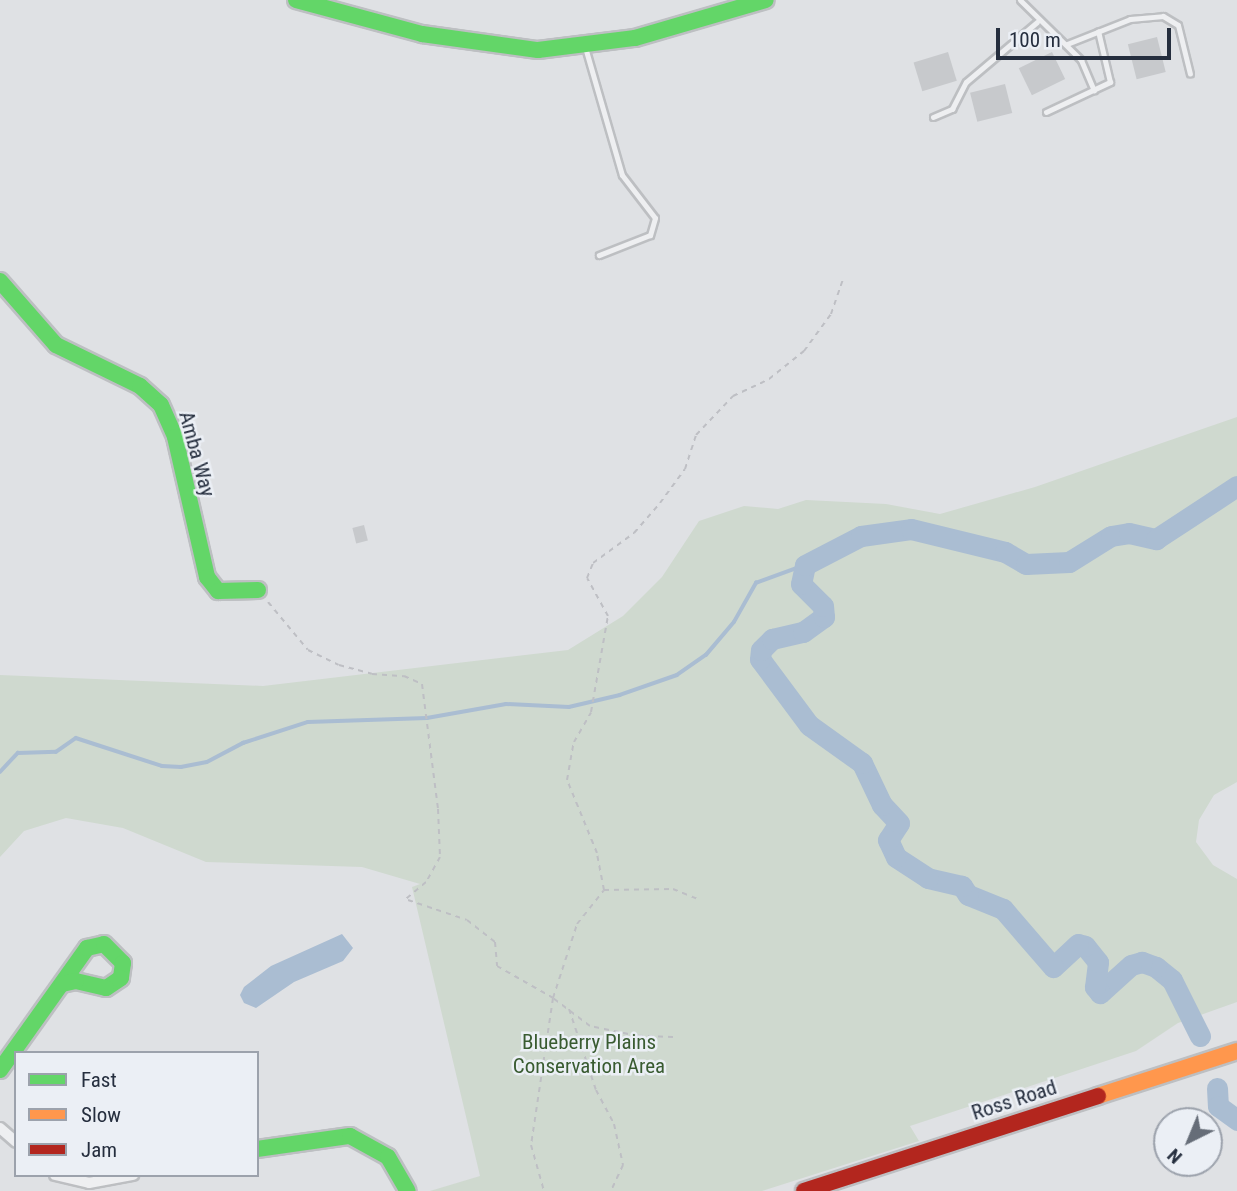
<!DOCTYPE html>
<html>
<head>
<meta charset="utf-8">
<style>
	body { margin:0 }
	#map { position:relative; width:1237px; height:1191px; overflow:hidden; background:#dfe1e4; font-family:"Roboto Condensed",sans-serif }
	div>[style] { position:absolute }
	.green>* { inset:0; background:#cfd9cf }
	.water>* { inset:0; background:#aabdd2 }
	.stream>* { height:3.5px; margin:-1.75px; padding:0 1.75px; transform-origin:1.75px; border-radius:1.75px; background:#aabdd2 }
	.river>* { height:21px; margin:-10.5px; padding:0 10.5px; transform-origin:10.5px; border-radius:10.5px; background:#aabdd2 }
	.building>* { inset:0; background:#c7c9cc; transform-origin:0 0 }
	.path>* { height:2px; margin-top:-1px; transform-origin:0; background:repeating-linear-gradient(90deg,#bebfc4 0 5px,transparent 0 10px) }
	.roads { filter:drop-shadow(2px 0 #bdbfc2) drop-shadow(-2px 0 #bdbfc2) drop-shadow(0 2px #bdbfc2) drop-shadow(0 -2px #bdbfc2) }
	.lane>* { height:5px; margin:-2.5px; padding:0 2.5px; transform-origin:2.5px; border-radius:2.5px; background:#eeeff1 }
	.street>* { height:10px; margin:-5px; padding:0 5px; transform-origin:5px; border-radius:5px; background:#eeeff1 }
	.fast>* { height:16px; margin:-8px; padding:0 8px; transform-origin:8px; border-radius:8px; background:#63d668 }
	.slow>* { height:16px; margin:-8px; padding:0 8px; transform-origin:8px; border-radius:8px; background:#ff974d }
	.jam>* { height:16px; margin:-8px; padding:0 8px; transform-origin:8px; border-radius:8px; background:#b3261e }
	span { translate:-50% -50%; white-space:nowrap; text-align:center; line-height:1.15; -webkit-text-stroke:5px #ebeff5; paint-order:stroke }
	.street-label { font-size:21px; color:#252e3e }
	.park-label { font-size:21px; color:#395b31 }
	.legend { position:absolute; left:14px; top:1051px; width:245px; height:126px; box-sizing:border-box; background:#ebeff5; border:2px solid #9ca2ac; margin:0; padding:9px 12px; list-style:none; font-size:21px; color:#252e3e }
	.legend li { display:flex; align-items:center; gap:14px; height:35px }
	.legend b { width:35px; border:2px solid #9ca2ac }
	.north { position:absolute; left:1153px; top:1107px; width:70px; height:70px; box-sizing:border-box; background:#ebeff5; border:2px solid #9ca2ac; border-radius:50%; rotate:223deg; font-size:19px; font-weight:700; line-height:28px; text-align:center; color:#252e3e }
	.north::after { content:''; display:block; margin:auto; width:24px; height:32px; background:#666d78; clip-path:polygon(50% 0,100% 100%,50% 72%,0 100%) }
	.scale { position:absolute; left:996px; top:28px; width:175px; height:32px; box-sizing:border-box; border:4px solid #252e3e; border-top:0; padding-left:9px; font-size:21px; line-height:24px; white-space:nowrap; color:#252e3e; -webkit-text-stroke:5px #ebeff5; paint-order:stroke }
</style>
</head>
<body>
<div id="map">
	<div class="green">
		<div style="clip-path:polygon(1237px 417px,1237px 782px,1214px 795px,1199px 820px,1196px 842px,1213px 865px,1237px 879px,1237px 1002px,1178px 1023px,1136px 1051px,910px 1126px,919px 1141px,762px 1191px,430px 1191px,480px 1176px,412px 887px,420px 884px,362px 867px,206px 862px,123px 828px,66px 818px,24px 831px,0 857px,0 675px,263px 686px,568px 650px,623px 616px,662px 577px,699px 521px,744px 506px,778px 509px,806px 500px,886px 504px,940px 514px,1035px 487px)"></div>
	</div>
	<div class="water">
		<div style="clip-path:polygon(342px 934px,353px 948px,343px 961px,294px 982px,256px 1008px,244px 1003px,240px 995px,244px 987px,271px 966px)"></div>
	</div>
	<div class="stream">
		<div style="left:0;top:772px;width:26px;rotate:-47deg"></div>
		<div style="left:18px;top:753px;width:38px;rotate:-2deg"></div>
		<div style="left:56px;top:752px;width:24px;rotate:-35deg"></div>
		<div style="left:76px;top:738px;width:90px;rotate:18deg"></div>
		<div style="left:162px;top:766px;width:19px;rotate:3deg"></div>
		<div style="left:181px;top:767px;width:26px;rotate:-11deg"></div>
		<div style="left:207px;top:762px;width:41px;rotate:-27.8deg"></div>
		<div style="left:243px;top:743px;width:68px;rotate:-17.9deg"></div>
		<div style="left:308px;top:722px;width:119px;rotate:-1.9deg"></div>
		<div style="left:427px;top:718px;width:80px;rotate:-10deg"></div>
		<div style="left:506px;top:704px;width:63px;rotate:2.7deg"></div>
		<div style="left:569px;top:707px;width:52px;rotate:-13.2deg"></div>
		<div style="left:620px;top:695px;width:60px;rotate:-19.3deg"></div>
		<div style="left:677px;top:675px;width:35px;rotate:-35deg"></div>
		<div style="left:706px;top:655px;width:43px;rotate:-49.7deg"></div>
		<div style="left:734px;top:622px;width:45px;rotate:-60.6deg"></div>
		<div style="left:756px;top:583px;width:52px;rotate:-20.2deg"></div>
	</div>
	<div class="river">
		<div style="left:1200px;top:1036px;width:63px;rotate:-116.6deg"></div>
		<div style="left:1172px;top:980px;width:21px;rotate:-141deg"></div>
		<div style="left:1156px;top:967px;width:15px;rotate:-160deg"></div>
		<div style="left:1142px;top:962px;width:11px;rotate:165deg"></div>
		<div style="left:1131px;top:965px;width:42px;rotate:137.9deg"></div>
		<div style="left:1100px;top:993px;width:8px;rotate:-130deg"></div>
		<div style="left:1095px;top:987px;width:25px;rotate:-83deg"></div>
		<div style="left:1098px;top:962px;width:21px;rotate:-129deg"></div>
		<div style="left:1085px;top:946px;width:7px;rotate:-164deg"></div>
		<div style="left:1078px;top:944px;width:34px;rotate:137deg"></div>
		<div style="left:1053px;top:967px;width:77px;rotate:-130.8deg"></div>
		<div style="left:1003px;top:909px;width:38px;rotate:-158deg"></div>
		<div style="left:968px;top:895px;width:11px;rotate:-124deg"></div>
		<div style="left:962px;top:886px;width:35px;rotate:-167deg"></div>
		<div style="left:928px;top:878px;width:38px;rotate:-147deg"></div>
		<div style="left:896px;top:857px;width:19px;rotate:-115deg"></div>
		<div style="left:888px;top:840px;width:20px;rotate:-57deg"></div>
		<div style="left:899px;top:823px;width:25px;rotate:-133deg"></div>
		<div style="left:882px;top:805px;width:47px;rotate:-115.5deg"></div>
		<div style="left:862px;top:763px;width:65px;rotate:-144.4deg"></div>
		<div style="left:809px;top:725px;width:82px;rotate:-126.6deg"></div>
		<div style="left:760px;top:659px;width:9px;rotate:-84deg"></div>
		<div style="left:761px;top:650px;width:16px;rotate:-45deg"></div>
		<div style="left:772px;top:639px;width:32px;rotate:-13deg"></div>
		<div style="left:803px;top:632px;width:26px;rotate:-36deg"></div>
		<div style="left:824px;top:617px;width:11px;rotate:-95deg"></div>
		<div style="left:823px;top:606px;width:31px;rotate:-135deg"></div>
		<div style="left:801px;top:584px;width:19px;rotate:-78deg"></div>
		<div style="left:805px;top:565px;width:63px;rotate:-27.4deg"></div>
		<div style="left:861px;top:536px;width:50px;rotate:-8deg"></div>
		<div style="left:911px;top:529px;width:97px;rotate:13.7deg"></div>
		<div style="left:1005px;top:552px;width:24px;rotate:30deg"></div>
		<div style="left:1026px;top:564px;width:43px;rotate:-2.7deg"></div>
		<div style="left:1069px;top:562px;width:49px;rotate:-31.8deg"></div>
		<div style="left:1111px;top:536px;width:18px;rotate:-9deg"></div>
		<div style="left:1129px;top:533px;width:28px;rotate:13deg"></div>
		<div style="left:1156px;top:539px;width:97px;rotate:-33.2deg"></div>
		<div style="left:1217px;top:1088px;width:18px;rotate:87deg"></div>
		<div style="left:1218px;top:1106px;width:24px;rotate:36deg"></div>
	</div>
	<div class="building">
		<div style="left:1157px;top:37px;width:36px;height:30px;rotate:76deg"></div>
		<div style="left:948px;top:52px;width:30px;height:36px;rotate:73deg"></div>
		<div style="left:1052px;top:52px;width:30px;height:37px;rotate:64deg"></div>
		<div style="left:1005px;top:84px;width:30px;height:36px;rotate:76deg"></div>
		<div style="left:364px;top:525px;width:16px;height:12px;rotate:76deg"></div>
	</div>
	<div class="path">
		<div style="left:268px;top:602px;width:62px;rotate:50.2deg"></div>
		<div style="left:308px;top:650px;width:34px;rotate:26deg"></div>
		<div style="left:339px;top:665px;width:34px;rotate:15deg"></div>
		<div style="left:372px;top:674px;width:32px;rotate:4deg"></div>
		<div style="left:404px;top:676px;width:20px;rotate:24deg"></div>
		<div style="left:422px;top:684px;width:126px;rotate:82.7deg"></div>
		<div style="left:438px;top:809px;width:48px;rotate:87.6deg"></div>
		<div style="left:440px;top:857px;width:29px;rotate:119deg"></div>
		<div style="left:426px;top:882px;width:26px;rotate:140deg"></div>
		<div style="left:604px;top:890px;width:38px;rotate:-101deg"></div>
		<div style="left:597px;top:853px;width:79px;rotate:-112.3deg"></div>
		<div style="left:567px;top:780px;width:39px;rotate:-80deg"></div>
		<div style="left:574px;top:742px;width:34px;rotate:-60deg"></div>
		<div style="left:591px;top:712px;width:97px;rotate:-80deg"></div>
		<div style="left:608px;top:616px;width:43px;rotate:-118.9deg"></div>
		<div style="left:587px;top:578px;width:16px;rotate:-68deg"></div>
		<div style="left:593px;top:563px;width:51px;rotate:-36.2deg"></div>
		<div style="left:634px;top:533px;width:40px;rotate:-49deg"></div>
		<div style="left:660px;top:503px;width:42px;rotate:-53.7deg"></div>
		<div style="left:685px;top:469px;width:36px;rotate:-72deg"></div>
		<div style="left:696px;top:435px;width:54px;rotate:-46.5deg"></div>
		<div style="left:733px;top:396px;width:40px;rotate:-25deg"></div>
		<div style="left:769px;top:379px;width:45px;rotate:-38.7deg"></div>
		<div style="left:804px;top:351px;width:46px;rotate:-53.9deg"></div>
		<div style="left:831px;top:314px;width:37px;rotate:-71deg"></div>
		<div style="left:408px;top:900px;width:62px;rotate:18.7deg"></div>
		<div style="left:467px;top:920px;width:36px;rotate:38deg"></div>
		<div style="left:495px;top:942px;width:24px;rotate:85deg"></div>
		<div style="left:497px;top:966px;width:64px;rotate:29.7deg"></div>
		<div style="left:553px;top:998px;width:149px;rotate:98.5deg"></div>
		<div style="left:531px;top:1145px;width:48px;rotate:74.2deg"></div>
		<div style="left:569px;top:1009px;width:85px;rotate:71.6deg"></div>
		<div style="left:596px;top:1090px;width:38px;rotate:62deg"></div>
		<div style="left:614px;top:1124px;width:42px;rotate:77.6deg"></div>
		<div style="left:623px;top:1165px;width:29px;rotate:115deg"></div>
		<div style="left:673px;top:1037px;width:35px;rotate:-178deg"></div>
		<div style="left:638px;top:1036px;width:49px;rotate:-168.2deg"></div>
		<div style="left:590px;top:1026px;width:46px;rotate:-142.9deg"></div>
		<div style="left:553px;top:998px;width:78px;rotate:-72deg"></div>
		<div style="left:577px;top:924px;width:43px;rotate:-51.5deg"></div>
		<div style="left:604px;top:890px;width:69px;rotate:-0.8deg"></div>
		<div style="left:673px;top:889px;width:27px;rotate:22deg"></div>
	</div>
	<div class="roads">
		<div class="lane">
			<div style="left:1020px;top:0;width:86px;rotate:44.5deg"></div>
			<div style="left:1081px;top:60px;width:33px;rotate:67deg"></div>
			<div style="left:1067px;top:44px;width:68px;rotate:-21.6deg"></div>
			<div style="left:1130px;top:19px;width:33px;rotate:-5deg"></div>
			<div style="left:1163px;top:16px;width:17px;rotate:31deg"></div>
			<div style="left:1178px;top:25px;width:50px;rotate:76.2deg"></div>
			<div style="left:585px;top:47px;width:133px;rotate:73.9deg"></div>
			<div style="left:622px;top:175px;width:54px;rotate:52.5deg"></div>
			<div style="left:655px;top:218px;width:18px;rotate:106deg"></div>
			<div style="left:650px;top:235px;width:55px;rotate:158.6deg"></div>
			<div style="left:1046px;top:112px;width:71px;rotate:-25.1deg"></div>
			<div style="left:1110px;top:82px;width:52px;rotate:-103.2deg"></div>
			<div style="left:933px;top:117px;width:21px;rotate:-23deg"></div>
			<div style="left:952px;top:109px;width:30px;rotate:-63deg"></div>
			<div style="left:966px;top:82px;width:93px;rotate:-40.2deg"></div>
		</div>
		<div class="street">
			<div style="left:0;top:1128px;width:21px;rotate:41deg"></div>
			<div style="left:55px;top:1175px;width:35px;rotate:13deg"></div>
			<div style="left:89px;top:1183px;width:45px;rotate:-10.3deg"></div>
		</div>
		<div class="fast">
			<div style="left:296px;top:0;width:131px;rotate:15.1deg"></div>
			<div style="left:422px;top:34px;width:117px;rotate:7.9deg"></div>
			<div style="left:538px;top:50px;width:98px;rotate:-7.1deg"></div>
			<div style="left:635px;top:38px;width:136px;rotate:-16.2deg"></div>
			<div style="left:0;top:281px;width:85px;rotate:48.8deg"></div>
			<div style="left:56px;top:345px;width:93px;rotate:26deg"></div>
			<div style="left:140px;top:386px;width:28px;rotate:42deg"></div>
			<div style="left:161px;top:405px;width:35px;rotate:66deg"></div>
			<div style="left:175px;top:437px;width:144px;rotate:77.1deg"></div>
			<div style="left:207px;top:577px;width:18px;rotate:52deg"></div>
			<div style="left:218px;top:591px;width:40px;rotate:-1.4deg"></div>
			<div style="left:0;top:1070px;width:150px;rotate:-54.5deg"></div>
			<div style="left:87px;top:948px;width:17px;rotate:-13deg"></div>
			<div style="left:104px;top:944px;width:27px;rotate:45deg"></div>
			<div style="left:123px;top:963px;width:15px;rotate:98deg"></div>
			<div style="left:121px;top:978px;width:18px;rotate:146deg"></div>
			<div style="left:106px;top:988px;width:31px;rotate:-167deg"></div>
			<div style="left:76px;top:981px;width:14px;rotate:168deg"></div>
			<div style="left:257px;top:1149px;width:94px;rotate:-8deg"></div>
			<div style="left:350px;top:1136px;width:43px;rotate:28.9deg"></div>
			<div style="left:388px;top:1157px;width:39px;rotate:60deg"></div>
		</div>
		<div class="slow">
			<div style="left:1098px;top:1096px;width:146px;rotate:-17.9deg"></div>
		</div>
		<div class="jam">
			<div style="left:804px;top:1191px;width:309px;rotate:-17.9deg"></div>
		</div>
	</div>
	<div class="street-label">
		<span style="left:197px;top:454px;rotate:75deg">Amba Way</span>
		<span style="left:1014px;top:1100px;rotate:-18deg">Ross Road</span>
	</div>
	<div class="park-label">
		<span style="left:589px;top:1054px">Blueberry Plains<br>Conservation Area</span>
	</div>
	<ul class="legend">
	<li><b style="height:9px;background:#63d668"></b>Fast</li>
	<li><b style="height:9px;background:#ff974d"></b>Slow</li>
	<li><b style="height:9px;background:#b3261e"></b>Jam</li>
	</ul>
	<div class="north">N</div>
	<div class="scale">100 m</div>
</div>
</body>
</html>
